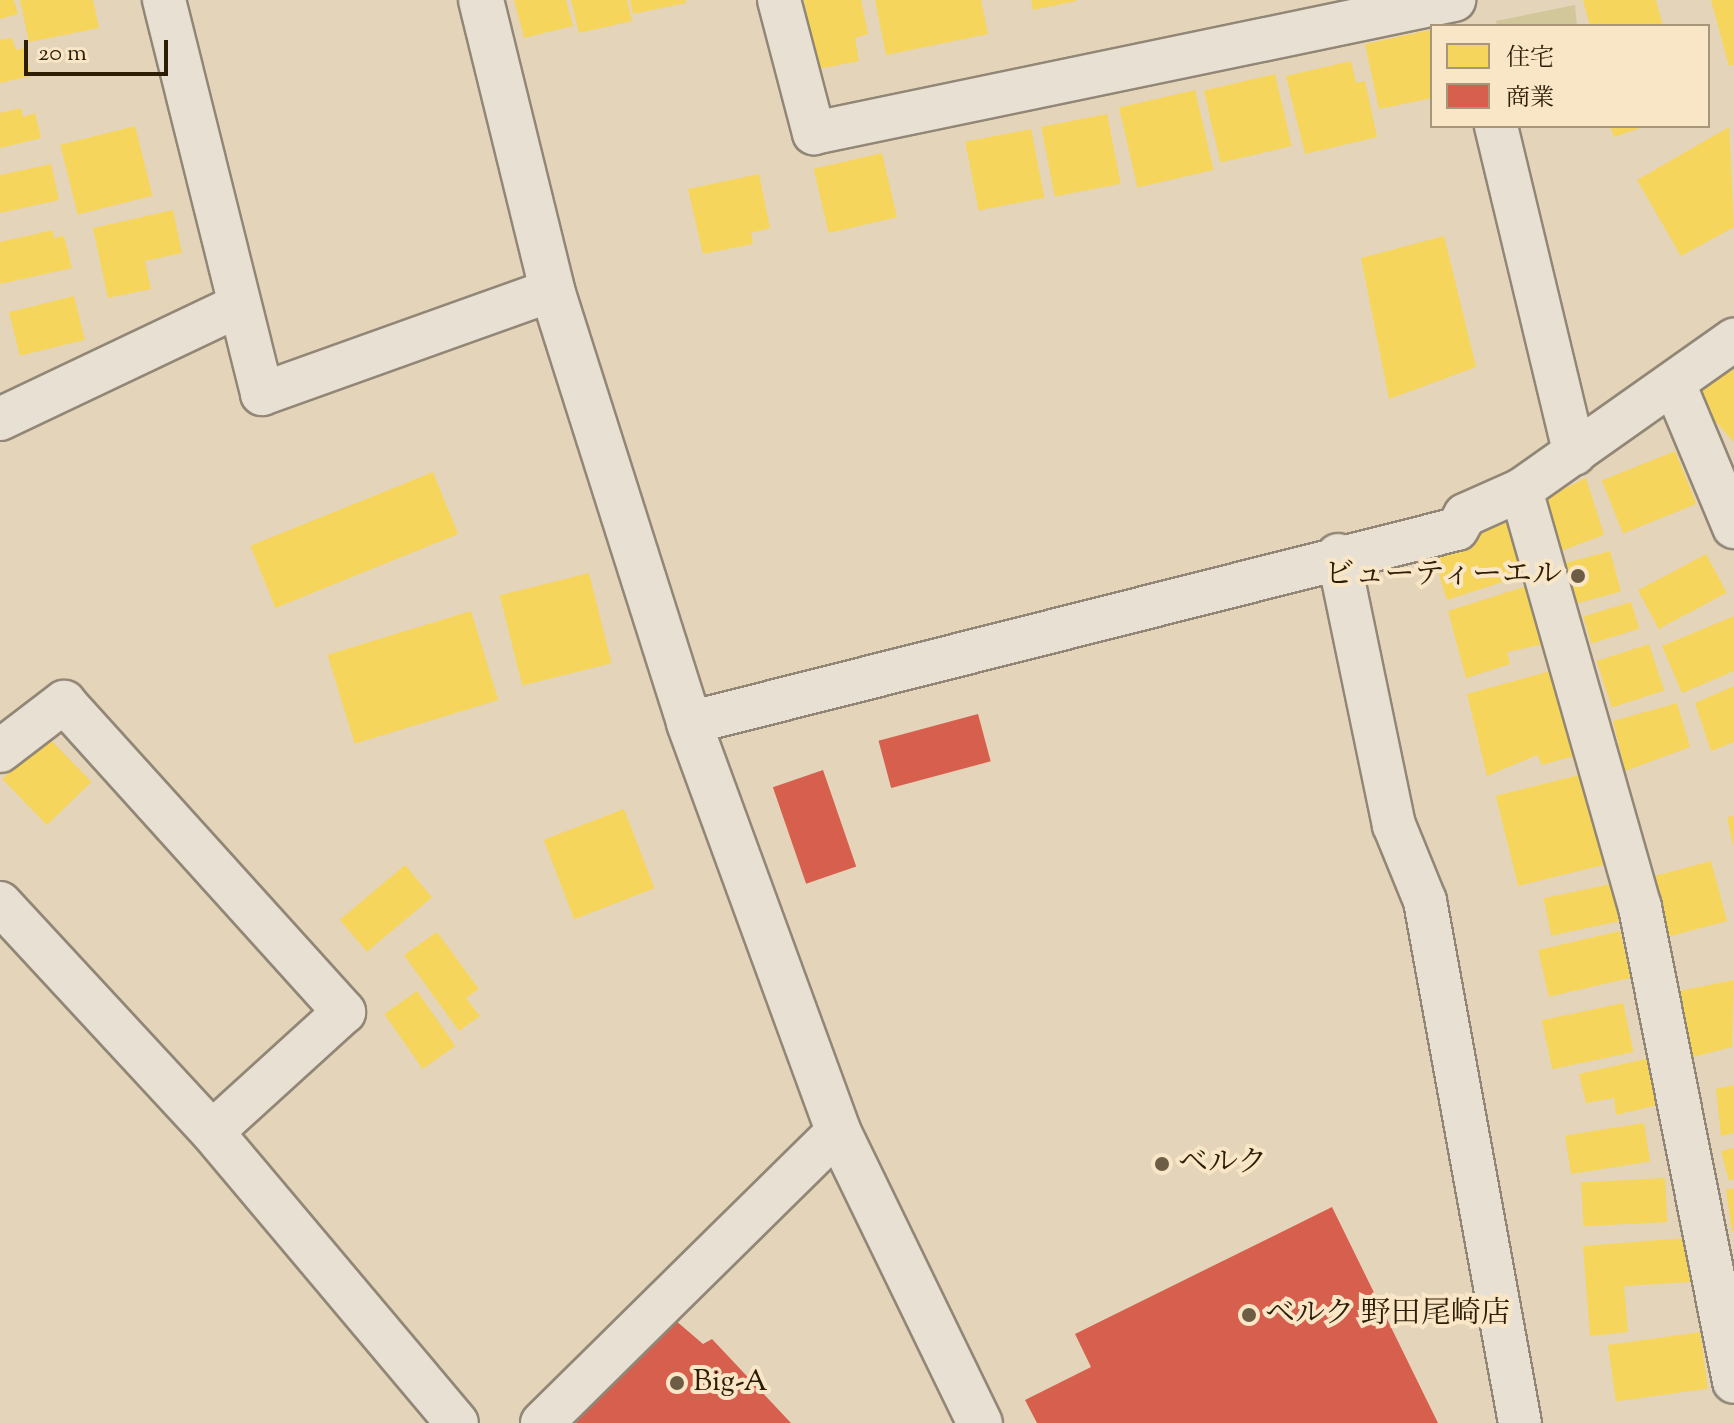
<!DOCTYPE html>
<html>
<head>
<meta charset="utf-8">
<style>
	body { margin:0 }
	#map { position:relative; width:1734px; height:1423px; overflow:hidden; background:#e4d4ba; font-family:"Sorts Mill Goudy","Noto Serif JP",serif }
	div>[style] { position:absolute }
	.green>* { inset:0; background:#d2c79b }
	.homes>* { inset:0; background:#f6d55c; transform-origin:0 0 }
	.shops>* { inset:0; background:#d6604d; transform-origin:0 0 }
	.roads { filter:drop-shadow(2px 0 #928776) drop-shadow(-2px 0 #928776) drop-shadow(0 2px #928776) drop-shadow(0 -2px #928776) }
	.street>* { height:42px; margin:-21px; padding:0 21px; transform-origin:21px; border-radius:21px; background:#e8e0d3 }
	.secondary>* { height:44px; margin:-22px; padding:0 22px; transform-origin:22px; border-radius:22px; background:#e8e0d3 }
	.dots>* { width:22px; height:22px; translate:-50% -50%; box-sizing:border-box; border:4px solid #f9e6c7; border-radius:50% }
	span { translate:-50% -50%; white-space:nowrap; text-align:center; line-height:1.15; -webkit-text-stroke:8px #f9e6c7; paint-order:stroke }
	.poi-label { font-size:30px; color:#2d1d05 }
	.right { translate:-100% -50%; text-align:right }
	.left { translate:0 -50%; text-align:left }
	.legend { position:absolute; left:1430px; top:24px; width:280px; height:104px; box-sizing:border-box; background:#f9e6c7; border:2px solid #a79679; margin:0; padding:10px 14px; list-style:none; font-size:24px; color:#2d1d05 }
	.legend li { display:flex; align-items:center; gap:16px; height:40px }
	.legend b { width:40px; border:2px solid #a79679 }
	.scale { position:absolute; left:24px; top:40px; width:144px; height:36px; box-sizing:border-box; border:4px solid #2d1d05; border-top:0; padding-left:10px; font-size:24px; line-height:28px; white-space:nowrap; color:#2d1d05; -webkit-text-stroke:6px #f9e6c7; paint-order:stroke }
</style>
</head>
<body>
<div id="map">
	<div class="green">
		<div style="clip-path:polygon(1575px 5px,1577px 26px,1497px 26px,1496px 21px)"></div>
	</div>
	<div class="homes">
		<div style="clip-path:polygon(0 0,14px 0,18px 14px,0 19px)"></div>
		<div style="clip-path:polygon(20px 0,93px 0,99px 28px,29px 42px)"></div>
		<div style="clip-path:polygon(514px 0,566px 0,573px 26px,524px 38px)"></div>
		<div style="clip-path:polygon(571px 0,627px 0,632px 21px,579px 33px)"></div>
		<div style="clip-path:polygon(630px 0,686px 0,686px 3px,633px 14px)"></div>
		<div style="clip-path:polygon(804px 0,861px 0,868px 34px,855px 38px,859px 61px,818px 69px)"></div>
		<div style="clip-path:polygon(875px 0,981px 0,988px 34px,886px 55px)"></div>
		<div style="clip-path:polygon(1031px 0,1076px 0,1076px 1px,1033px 10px)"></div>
		<div style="clip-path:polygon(1583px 0,1656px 0,1663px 26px,1590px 26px)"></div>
		<div style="clip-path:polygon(1711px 0,1734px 0,1734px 65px,1729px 66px)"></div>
		<div style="clip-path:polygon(1430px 30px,1432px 98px,1379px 109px,1365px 44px)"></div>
		<div style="clip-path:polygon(12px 38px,16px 50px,24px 48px,31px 76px,0 83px,0 40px)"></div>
		<div style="clip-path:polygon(1351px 61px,1356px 83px,1365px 81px,1377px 137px,1305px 154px,1286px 76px)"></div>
		<div style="left:1275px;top:74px;width:74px;height:73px;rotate:77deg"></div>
		<div style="left:1195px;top:90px;width:82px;height:78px;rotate:77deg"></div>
		<div style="clip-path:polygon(21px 108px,23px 117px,35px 113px,41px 138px,0 148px,0 113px)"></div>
		<div style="left:1107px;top:114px;width:71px;height:67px;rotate:79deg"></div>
		<div style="left:135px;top:126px;width:72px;height:77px;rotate:76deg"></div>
		<div style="clip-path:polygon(1610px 126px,1646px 126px,1614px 137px)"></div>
		<div style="clip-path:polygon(1729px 127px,1734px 227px,1681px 256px,1637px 180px)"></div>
		<div style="left:1031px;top:129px;width:70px;height:67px;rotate:79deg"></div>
		<div style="left:882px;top:153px;width:66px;height:70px;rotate:77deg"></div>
		<div style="clip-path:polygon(51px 164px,59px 200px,0 213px,0 175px)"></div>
		<div style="clip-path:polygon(759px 174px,770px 228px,751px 233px,753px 244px,703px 254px,688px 189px)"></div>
		<div style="clip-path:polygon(173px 210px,182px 253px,145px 261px,151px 289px,108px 298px,93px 228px)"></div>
		<div style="clip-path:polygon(53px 230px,54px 238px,64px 236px,72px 268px,0 284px,0 242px)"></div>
		<div style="clip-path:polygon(1444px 236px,1476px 367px,1389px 399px,1361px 258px)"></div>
		<div style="left:74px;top:296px;width:45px;height:67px;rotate:76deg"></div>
		<div style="clip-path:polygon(1734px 360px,1734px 442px,1693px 397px)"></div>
		<div style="left:1675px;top:451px;width:57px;height:79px;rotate:68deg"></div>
		<div style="left:433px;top:472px;width:67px;height:197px;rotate:68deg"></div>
		<div style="clip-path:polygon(1586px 478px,1604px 535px,1555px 553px,1542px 513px,1549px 496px)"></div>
		<div style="clip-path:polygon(1512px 510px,1530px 573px,1447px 600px,1432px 552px,1474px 522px)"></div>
		<div style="left:1610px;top:551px;width:42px;height:46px;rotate:75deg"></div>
		<div style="left:1706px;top:554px;width:44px;height:77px;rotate:62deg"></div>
		<div style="left:589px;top:573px;width:93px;height:92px;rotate:76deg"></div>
		<div style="clip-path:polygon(1530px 585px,1544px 644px,1507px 652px,1510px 664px,1466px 678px,1448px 611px)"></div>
		<div style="left:1631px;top:602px;width:28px;height:50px;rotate:73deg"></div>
		<div style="left:471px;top:611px;width:93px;height:150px;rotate:73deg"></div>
		<div style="clip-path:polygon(1734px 616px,1734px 671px,1682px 693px,1662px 646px)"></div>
		<div style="left:1649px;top:644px;width:49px;height:55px;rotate:72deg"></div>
		<div style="clip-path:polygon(1554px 670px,1577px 755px,1542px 765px,1537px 755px,1487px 776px,1467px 694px)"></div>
		<div style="clip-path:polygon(1734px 686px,1734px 742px,1711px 751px,1695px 703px)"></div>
		<div style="clip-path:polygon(1677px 703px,1690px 747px,1625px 771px,1613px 721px)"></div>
		<div style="left:47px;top:736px;width:64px;height:62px;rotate:46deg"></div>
		<div style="left:1583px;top:774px;width:93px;height:90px;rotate:76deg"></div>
		<div style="left:624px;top:809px;width:85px;height:86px;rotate:69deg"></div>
		<div style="clip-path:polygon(1734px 815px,1734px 845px,1733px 845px,1727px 818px)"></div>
		<div style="left:1711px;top:861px;width:62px;height:64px;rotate:75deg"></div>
		<div style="left:405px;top:865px;width:42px;height:85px;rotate:50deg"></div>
		<div style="left:1611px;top:884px;width:38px;height:69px;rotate:78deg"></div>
		<div style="left:1620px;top:931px;width:48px;height:84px;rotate:77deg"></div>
		<div style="clip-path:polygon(437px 932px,479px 989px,466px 998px,480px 1016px,459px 1031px,404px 955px)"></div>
		<div style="clip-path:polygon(1734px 980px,1732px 1047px,1693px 1057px,1679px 991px)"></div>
		<div style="left:417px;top:991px;width:67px;height:40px;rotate:55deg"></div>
		<div style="left:1623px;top:1003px;width:50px;height:83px;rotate:78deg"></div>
		<div style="clip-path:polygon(1654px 1057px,1662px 1104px,1616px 1115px,1614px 1098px,1586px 1103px,1579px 1074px)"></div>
		<div style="clip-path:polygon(1734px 1085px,1734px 1133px,1721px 1136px,1716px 1089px)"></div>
		<div style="left:1644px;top:1123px;width:39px;height:80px;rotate:81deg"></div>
		<div style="clip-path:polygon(1734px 1148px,1734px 1179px,1729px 1181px,1721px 1151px)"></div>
		<div style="left:1665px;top:1178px;width:44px;height:84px;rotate:87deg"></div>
		<div style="clip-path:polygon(1734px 1188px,1734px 1231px,1732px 1231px,1726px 1190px)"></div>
		<div style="clip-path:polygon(1686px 1238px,1692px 1282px,1624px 1286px,1628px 1332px,1590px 1336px,1583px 1246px)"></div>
		<div style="left:1700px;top:1332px;width:57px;height:93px;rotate:82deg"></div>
	</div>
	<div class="shops">
		<div style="left:978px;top:714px;width:49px;height:103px;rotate:75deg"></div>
		<div style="left:823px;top:770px;width:102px;height:53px;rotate:71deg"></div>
		<div style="clip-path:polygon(1332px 1207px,1438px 1423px,1037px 1423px,1025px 1400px,1091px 1367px,1075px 1334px)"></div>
		<div style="clip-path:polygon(668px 1314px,703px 1344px,712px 1339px,791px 1423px,562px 1423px)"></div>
	</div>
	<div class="roads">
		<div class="street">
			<div style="left:164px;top:0;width:406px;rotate:76deg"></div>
			<div style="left:262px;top:394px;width:308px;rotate:-19.7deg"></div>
			<div style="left:779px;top:0;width:138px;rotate:75.3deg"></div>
			<div style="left:814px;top:133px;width:654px;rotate:-11.74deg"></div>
			<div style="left:1496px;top:126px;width:337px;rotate:76.5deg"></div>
			<div style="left:1675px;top:386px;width:153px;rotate:67.3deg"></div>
			<div style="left:0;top:419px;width:261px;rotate:-25.4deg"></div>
			<div style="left:1521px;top:490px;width:434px;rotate:74.1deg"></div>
			<div style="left:1640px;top:907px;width:484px;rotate:78.8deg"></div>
			<div style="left:1338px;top:555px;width:276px;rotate:78.3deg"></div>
			<div style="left:1394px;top:825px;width:82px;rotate:67.8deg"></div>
			<div style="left:1425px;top:901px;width:531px;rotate:79.69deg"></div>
			<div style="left:689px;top:723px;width:792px;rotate:-14.18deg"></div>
			<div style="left:1457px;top:529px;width:16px;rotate:-60deg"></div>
			<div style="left:1465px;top:515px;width:61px;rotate:-24.1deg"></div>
			<div style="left:1521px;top:490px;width:261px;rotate:-35.2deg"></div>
			<div style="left:0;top:751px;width:81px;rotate:-37.4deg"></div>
			<div style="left:64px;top:702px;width:418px;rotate:47.9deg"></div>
			<div style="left:344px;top:1012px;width:178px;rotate:137.7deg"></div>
			<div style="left:0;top:903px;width:312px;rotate:47.2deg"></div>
			<div style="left:212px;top:1132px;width:380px;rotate:49.9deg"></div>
			<div style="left:542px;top:1423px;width:416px;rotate:-44.6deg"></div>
		</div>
		<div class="secondary">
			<div style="left:481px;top:0;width:299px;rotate:76.2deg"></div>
			<div style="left:552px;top:290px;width:454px;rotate:72.4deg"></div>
			<div style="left:689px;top:723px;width:434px;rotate:69.9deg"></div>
			<div style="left:838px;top:1131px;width:325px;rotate:64.1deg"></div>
		</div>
	</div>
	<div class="dots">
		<div style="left:1578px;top:576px;background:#6d5d44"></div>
		<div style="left:1162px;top:1164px;background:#6d5d44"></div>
		<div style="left:1249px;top:1315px;background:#6d5d44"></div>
		<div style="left:677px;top:1383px;background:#6d5d44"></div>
	</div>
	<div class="poi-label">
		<span class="right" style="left:1562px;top:576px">ビューティーエル</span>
		<span class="left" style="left:1178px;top:1164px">ベルク</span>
		<span class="left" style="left:1265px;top:1315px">ベルク 野田尾崎店</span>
		<span class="left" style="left:693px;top:1383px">Big-A</span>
	</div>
	<ul class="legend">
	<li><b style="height:22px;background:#f6d55c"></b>住宅</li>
	<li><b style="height:22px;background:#d6604d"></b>商業</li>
	</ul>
	<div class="scale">20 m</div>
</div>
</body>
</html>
